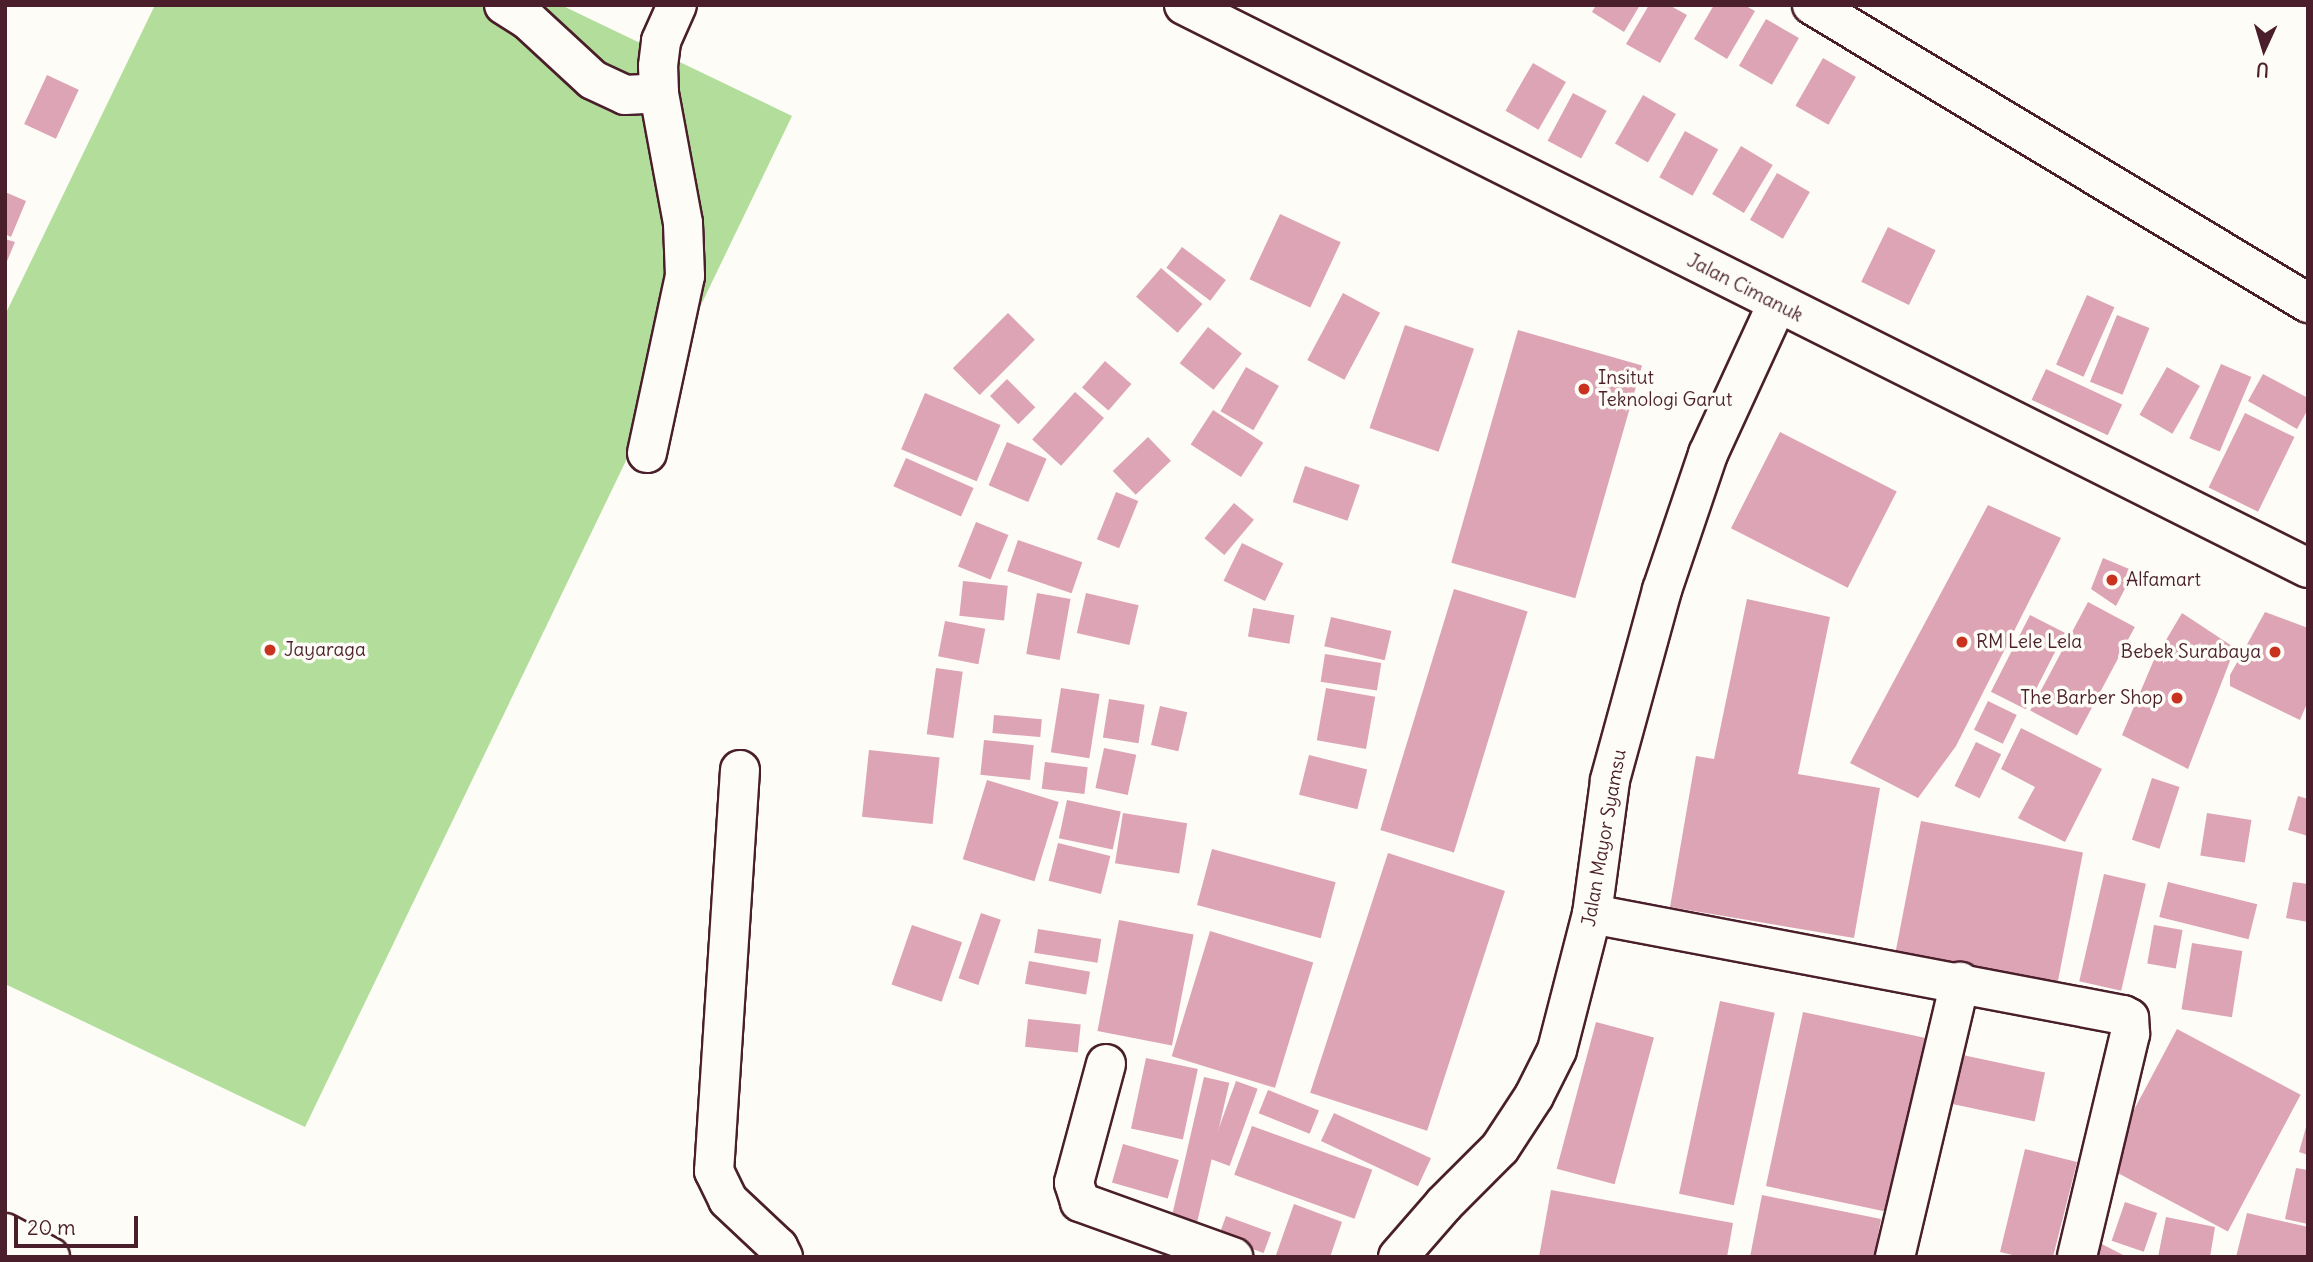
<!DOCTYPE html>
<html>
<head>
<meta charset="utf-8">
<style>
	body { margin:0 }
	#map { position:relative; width:2313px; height:1262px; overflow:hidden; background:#fdfcf7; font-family:Delius,sans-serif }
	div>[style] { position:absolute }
	.green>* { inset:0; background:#b3dd9b }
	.building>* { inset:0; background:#dda4b5; transform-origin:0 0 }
	.roads { filter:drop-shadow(2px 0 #4a1f2b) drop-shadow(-2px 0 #4a1f2b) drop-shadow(0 2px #4a1f2b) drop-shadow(0 -2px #4a1f2b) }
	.minor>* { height:38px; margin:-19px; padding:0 19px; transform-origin:19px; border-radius:19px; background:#fdfcf7 }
	.major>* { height:38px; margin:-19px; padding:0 19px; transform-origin:19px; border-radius:19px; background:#fdfcf7 }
	.dots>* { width:19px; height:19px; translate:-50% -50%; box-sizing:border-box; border:4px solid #fdfcf7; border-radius:50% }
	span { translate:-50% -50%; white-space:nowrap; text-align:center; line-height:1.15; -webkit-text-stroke:7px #fdfcf7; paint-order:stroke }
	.street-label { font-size:19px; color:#4a1f2b }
	.poi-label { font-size:19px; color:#4a1f2b }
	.left { translate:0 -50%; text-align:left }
	.right { translate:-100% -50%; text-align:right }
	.frame { position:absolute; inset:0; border:7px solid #4a1f2b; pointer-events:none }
	.north { position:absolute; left:2229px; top:14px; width:70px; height:70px; -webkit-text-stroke:5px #fdfcf7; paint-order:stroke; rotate:184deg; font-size:19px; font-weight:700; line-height:28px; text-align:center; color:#4a1f2b }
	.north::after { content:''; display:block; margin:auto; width:24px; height:32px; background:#4a1f2b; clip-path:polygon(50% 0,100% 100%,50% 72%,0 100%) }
	.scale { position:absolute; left:14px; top:1216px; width:124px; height:32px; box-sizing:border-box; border:4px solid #4a1f2b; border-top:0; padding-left:9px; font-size:21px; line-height:24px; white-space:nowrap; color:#4a1f2b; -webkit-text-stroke:5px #fdfcf7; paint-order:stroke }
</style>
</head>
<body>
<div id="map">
	<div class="green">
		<div style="clip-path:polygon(155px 5px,561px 5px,792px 116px,305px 1127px,5px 984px,5px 315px)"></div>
	</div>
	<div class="building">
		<div style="clip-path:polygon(1596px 5px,1640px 5px,1624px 32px,1592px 12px)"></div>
		<div style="clip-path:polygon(1649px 5px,1669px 5px,1687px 15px,1660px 63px,1626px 44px)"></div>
		<div style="clip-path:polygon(1714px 5px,1744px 5px,1755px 11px,1727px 59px,1694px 39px)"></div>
		<div style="left:1766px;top:19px;width:38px;height:54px;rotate:30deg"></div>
		<div style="left:1823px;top:58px;width:38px;height:55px;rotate:30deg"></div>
		<div style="left:1533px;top:63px;width:38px;height:55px;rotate:30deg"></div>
		<div style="left:47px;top:75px;width:35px;height:54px;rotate:25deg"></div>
		<div style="left:1573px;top:93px;width:38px;height:54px;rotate:28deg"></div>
		<div style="left:1643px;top:95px;width:38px;height:56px;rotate:30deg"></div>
		<div style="left:1685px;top:131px;width:38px;height:53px;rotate:29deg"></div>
		<div style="left:1741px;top:146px;width:37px;height:56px;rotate:31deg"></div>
		<div style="left:1777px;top:173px;width:38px;height:54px;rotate:30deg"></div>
		<div style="clip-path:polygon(5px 192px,26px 201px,11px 237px,5px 234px)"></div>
		<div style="left:1280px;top:214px;width:67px;height:72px;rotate:25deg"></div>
		<div style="left:1888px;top:227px;width:53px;height:61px;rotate:26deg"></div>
		<div style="clip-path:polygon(5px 239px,15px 242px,5px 266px)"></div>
		<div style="left:1182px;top:247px;width:55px;height:26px;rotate:37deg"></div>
		<div style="left:1161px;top:268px;width:55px;height:38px;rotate:41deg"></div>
		<div style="left:1343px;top:293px;width:42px;height:76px;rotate:28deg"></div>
		<div style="left:2087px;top:295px;width:30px;height:76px;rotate:24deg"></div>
		<div style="left:1008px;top:313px;width:38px;height:78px;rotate:45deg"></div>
		<div style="left:2117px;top:315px;width:35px;height:72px;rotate:22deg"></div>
		<div style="left:1405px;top:325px;width:73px;height:109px;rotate:19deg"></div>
		<div style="left:1208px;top:327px;width:43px;height:46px;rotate:38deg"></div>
		<div style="left:1518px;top:330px;width:129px;height:242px;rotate:16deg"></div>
		<div style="left:1105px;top:361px;width:35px;height:35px;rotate:41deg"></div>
		<div style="left:2221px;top:364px;width:33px;height:81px;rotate:23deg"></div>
		<div style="left:1246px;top:367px;width:38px;height:51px;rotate:30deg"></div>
		<div style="left:2167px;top:367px;width:38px;height:55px;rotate:30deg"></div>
		<div style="left:2046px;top:369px;width:84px;height:34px;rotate:25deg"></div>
		<div style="clip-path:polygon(2263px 374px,2308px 398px,2308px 409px,2297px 429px,2248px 401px)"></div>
		<div style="left:1007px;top:379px;width:40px;height:24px;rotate:45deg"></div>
		<div style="left:1075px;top:392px;width:39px;height:64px;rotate:42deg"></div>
		<div style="left:925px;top:393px;width:82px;height:61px;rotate:23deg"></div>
		<div style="left:1213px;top:410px;width:60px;height:41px;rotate:33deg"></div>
		<div style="left:2245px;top:413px;width:55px;height:83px;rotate:26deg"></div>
		<div style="left:1780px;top:432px;width:131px;height:108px;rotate:27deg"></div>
		<div style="left:1148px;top:437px;width:33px;height:49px;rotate:46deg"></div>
		<div style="left:1007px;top:442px;width:43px;height:47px;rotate:23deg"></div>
		<div style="left:906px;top:458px;width:74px;height:31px;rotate:24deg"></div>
		<div style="left:1305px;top:466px;width:58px;height:38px;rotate:19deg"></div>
		<div style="left:1116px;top:492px;width:24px;height:51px;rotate:22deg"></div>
		<div style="left:1234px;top:503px;width:26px;height:46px;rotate:40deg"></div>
		<div style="clip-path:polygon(1988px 505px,2061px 538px,1956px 746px,1918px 798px,1850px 763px)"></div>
		<div style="left:976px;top:522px;width:35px;height:48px;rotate:22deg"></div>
		<div style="left:1018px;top:540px;width:68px;height:33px;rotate:19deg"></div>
		<div style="left:1242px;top:543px;width:46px;height:42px;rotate:26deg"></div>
		<div style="clip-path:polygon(2103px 558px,2134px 571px,2116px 606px,2091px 589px)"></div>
		<div style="left:963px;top:581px;width:45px;height:35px;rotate:6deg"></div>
		<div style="left:1454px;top:589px;width:77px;height:252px;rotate:17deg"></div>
		<div style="left:1037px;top:593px;width:34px;height:62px;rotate:10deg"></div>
		<div style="left:1086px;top:593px;width:54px;height:41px;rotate:13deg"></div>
		<div style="clip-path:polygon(1747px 599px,1830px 617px,1798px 774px,1880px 788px,1854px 938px,1670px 907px,1696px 756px,1714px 759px)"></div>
		<div style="left:2088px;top:602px;width:53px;height:123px;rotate:28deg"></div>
		<div style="left:1253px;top:608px;width:42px;height:29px;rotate:10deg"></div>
		<div style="clip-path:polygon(2265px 612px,2308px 628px,2308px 701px,2300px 720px,2230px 686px,2230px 675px)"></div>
		<div style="clip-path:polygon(2182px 613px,2235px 648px,2188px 769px,2122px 735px,2153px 662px)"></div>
		<div style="left:2030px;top:615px;width:39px;height:86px;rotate:27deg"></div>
		<div style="left:1331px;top:617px;width:62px;height:30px;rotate:13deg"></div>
		<div style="left:945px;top:621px;width:41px;height:36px;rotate:11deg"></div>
		<div style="left:1325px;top:654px;width:57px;height:28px;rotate:9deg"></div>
		<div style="left:936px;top:668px;width:27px;height:67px;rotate:8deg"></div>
		<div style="left:1061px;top:688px;width:39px;height:65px;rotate:9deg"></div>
		<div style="left:1326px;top:688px;width:50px;height:53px;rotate:10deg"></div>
		<div style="left:1109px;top:699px;width:36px;height:39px;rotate:9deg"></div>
		<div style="left:1988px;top:701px;width:32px;height:32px;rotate:26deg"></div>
		<div style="left:1160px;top:706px;width:28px;height:40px;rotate:13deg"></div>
		<div style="left:994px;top:715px;width:48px;height:18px;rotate:5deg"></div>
		<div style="clip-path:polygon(2021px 728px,2102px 769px,2065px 842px,2018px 818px,2035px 787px,2001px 769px)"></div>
		<div style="left:984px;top:740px;width:50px;height:35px;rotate:6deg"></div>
		<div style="left:1976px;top:742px;width:28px;height:49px;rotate:26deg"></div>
		<div style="left:1104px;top:748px;width:33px;height:41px;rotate:12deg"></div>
		<div style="left:869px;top:750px;width:71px;height:67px;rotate:6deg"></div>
		<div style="left:1309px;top:755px;width:60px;height:41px;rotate:14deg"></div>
		<div style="left:1045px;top:762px;width:43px;height:27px;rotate:7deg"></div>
		<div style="left:2152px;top:778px;width:29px;height:65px;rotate:18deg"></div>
		<div style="left:987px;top:780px;width:75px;height:83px;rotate:17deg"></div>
		<div style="clip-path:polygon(2298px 796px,2308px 799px,2308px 836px,2288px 830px)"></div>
		<div style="left:1067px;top:800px;width:55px;height:39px;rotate:12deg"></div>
		<div style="left:1123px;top:813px;width:65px;height:51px;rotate:9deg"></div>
		<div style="left:2207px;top:813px;width:45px;height:43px;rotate:9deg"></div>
		<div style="left:1921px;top:821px;width:165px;height:142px;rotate:11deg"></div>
		<div style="left:1058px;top:843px;width:54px;height:39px;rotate:14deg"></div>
		<div style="left:1212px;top:849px;width:128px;height:58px;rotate:15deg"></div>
		<div style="left:1388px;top:853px;width:123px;height:252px;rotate:18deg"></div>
		<div style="left:2104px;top:874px;width:43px;height:110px;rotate:13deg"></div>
		<div style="left:2168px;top:882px;width:92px;height:36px;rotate:14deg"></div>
		<div style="clip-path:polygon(2293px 882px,2308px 884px,2308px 922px,2286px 918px)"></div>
		<div style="left:981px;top:913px;width:21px;height:69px;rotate:19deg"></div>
		<div style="left:1119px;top:920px;width:76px;height:113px;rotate:11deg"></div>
		<div style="left:912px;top:925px;width:53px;height:63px;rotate:19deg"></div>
		<div style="left:2154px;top:925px;width:29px;height:39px;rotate:10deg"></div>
		<div style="left:1038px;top:929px;width:64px;height:24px;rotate:9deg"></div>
		<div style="left:1210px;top:931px;width:108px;height:131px;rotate:17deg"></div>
		<div style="left:2192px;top:943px;width:51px;height:67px;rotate:9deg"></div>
		<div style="left:1029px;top:961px;width:62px;height:23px;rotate:10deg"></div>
		<div style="left:1720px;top:1001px;width:56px;height:197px;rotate:12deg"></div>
		<div style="left:1803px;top:1012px;width:134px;height:178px;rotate:12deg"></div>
		<div style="left:1028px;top:1019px;width:53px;height:28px;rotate:6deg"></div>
		<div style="left:1596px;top:1022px;width:60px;height:152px;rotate:15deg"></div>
		<div style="left:2177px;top:1029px;width:140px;height:155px;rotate:28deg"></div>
		<div style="left:1958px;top:1054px;width:89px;height:50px;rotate:12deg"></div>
		<div style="left:1146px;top:1058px;width:53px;height:72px;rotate:12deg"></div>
		<div style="left:1204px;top:1077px;width:26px;height:146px;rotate:13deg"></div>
		<div style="left:1236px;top:1081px;width:23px;height:82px;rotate:20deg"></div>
		<div style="left:1268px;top:1090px;width:55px;height:25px;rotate:22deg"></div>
		<div style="left:1334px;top:1113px;width:107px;height:31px;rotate:25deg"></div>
		<div style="clip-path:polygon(2308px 1120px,2308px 1155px,2299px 1152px)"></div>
		<div style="left:1252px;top:1126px;width:128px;height:52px;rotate:20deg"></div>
		<div style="left:1123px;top:1144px;width:58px;height:40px;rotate:16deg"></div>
		<div style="clip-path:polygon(2025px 1149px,2077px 1162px,2053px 1257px,2021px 1257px,2000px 1252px)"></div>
		<div style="clip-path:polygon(2296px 1168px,2308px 1170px,2308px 1224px,2285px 1219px)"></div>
		<div style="clip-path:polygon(1551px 1190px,1733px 1223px,1727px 1257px,1539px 1257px)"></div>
		<div style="clip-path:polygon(1762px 1195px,1881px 1219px,1874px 1257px,1750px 1257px)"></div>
		<div style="left:2125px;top:1202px;width:34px;height:41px;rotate:19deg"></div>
		<div style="clip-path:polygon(1294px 1204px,1342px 1222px,1330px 1257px,1276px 1255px)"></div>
		<div style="clip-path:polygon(2247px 1213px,2308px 1227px,2308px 1257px,2236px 1257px)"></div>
		<div style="left:1226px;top:1216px;width:48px;height:22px;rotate:20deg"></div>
		<div style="clip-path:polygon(2166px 1217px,2215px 1227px,2210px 1257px,2158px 1257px)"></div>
		<div style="clip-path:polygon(2096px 1241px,2127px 1257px,2088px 1257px)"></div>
	</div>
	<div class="roads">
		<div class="minor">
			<div style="left:504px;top:5px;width:28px;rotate:32deg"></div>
			<div style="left:528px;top:20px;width:88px;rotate:42.7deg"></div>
			<div style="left:593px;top:80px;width:35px;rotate:25deg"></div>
			<div style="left:625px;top:95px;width:34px;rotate:-3deg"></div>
			<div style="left:1812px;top:5px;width:579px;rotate:31deg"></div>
			<div style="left:647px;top:453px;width:181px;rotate:-77.9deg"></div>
			<div style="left:685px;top:276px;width:53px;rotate:-92.2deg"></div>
			<div style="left:683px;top:223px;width:132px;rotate:-100.5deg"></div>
			<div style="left:659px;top:93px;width:27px;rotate:-92deg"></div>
			<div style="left:658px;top:66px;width:25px;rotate:-83deg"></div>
			<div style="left:661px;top:41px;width:39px;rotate:-66deg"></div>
			<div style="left:740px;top:770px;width:402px;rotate:93.7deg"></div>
			<div style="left:714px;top:1171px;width:32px;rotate:64deg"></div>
			<div style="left:728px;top:1200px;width:69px;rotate:43.2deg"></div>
			<div style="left:778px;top:1247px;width:11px;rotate:63deg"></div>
			<div style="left:1592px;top:914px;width:541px;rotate:10.77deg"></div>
			<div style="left:2123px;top:1015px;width:7px;rotate:27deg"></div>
			<div style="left:2129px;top:1018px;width:16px;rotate:86deg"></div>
			<div style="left:2130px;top:1034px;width:229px;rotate:103.4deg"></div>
			<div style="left:1106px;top:1064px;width:123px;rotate:105.1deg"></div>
			<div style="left:1074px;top:1183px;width:20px;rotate:72deg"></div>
			<div style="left:1080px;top:1202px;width:163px;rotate:19.8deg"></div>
			<div style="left:5px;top:1233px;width:51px;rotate:28.1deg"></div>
			<div style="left:1398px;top:1257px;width:70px;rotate:-49deg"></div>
			<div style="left:1444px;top:1204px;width:79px;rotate:-45deg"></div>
			<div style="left:1500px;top:1148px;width:62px;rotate:-56.8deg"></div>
			<div style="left:1534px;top:1096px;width:51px;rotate:-63.4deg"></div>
			<div style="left:1557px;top:1050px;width:140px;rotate:-75.6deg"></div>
			<div style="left:1592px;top:914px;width:135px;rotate:-82.3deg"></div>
			<div style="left:1610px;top:780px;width:197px;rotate:-74.7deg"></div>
			<div style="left:1662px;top:590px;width:144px;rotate:-71.3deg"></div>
			<div style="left:1708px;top:454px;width:165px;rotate:-65.3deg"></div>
			<div style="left:1895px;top:1257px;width:283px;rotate:-76.7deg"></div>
		</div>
		<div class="major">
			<div style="left:1184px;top:5px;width:1257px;rotate:26.61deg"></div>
		</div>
	</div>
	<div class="dots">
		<div style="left:1584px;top:389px;background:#c8321e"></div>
		<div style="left:2112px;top:580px;background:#c8321e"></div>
		<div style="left:1962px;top:642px;background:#c8321e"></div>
		<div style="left:270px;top:650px;background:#c8321e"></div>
		<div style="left:2275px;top:652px;background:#c8321e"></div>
		<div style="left:2177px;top:698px;background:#c8321e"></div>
	</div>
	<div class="street-label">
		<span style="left:1745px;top:288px;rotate:27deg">Jalan Cimanuk</span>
		<span style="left:1604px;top:838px;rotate:-80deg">Jalan Mayor Syamsu</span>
	</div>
	<div class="poi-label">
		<span class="left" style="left:1598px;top:389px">Insitut<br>Teknologi Garut</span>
		<span class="left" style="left:2126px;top:580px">Alfamart</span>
		<span class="left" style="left:1976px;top:642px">RM Lele Lela</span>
		<span class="left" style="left:284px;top:650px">Jayaraga</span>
		<span class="right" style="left:2261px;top:652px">Bebek Surabaya</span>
		<span class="right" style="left:2163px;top:698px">The Barber Shop</span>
	</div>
	<div class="frame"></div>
	<div class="north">U</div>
	<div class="scale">20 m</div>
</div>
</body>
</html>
